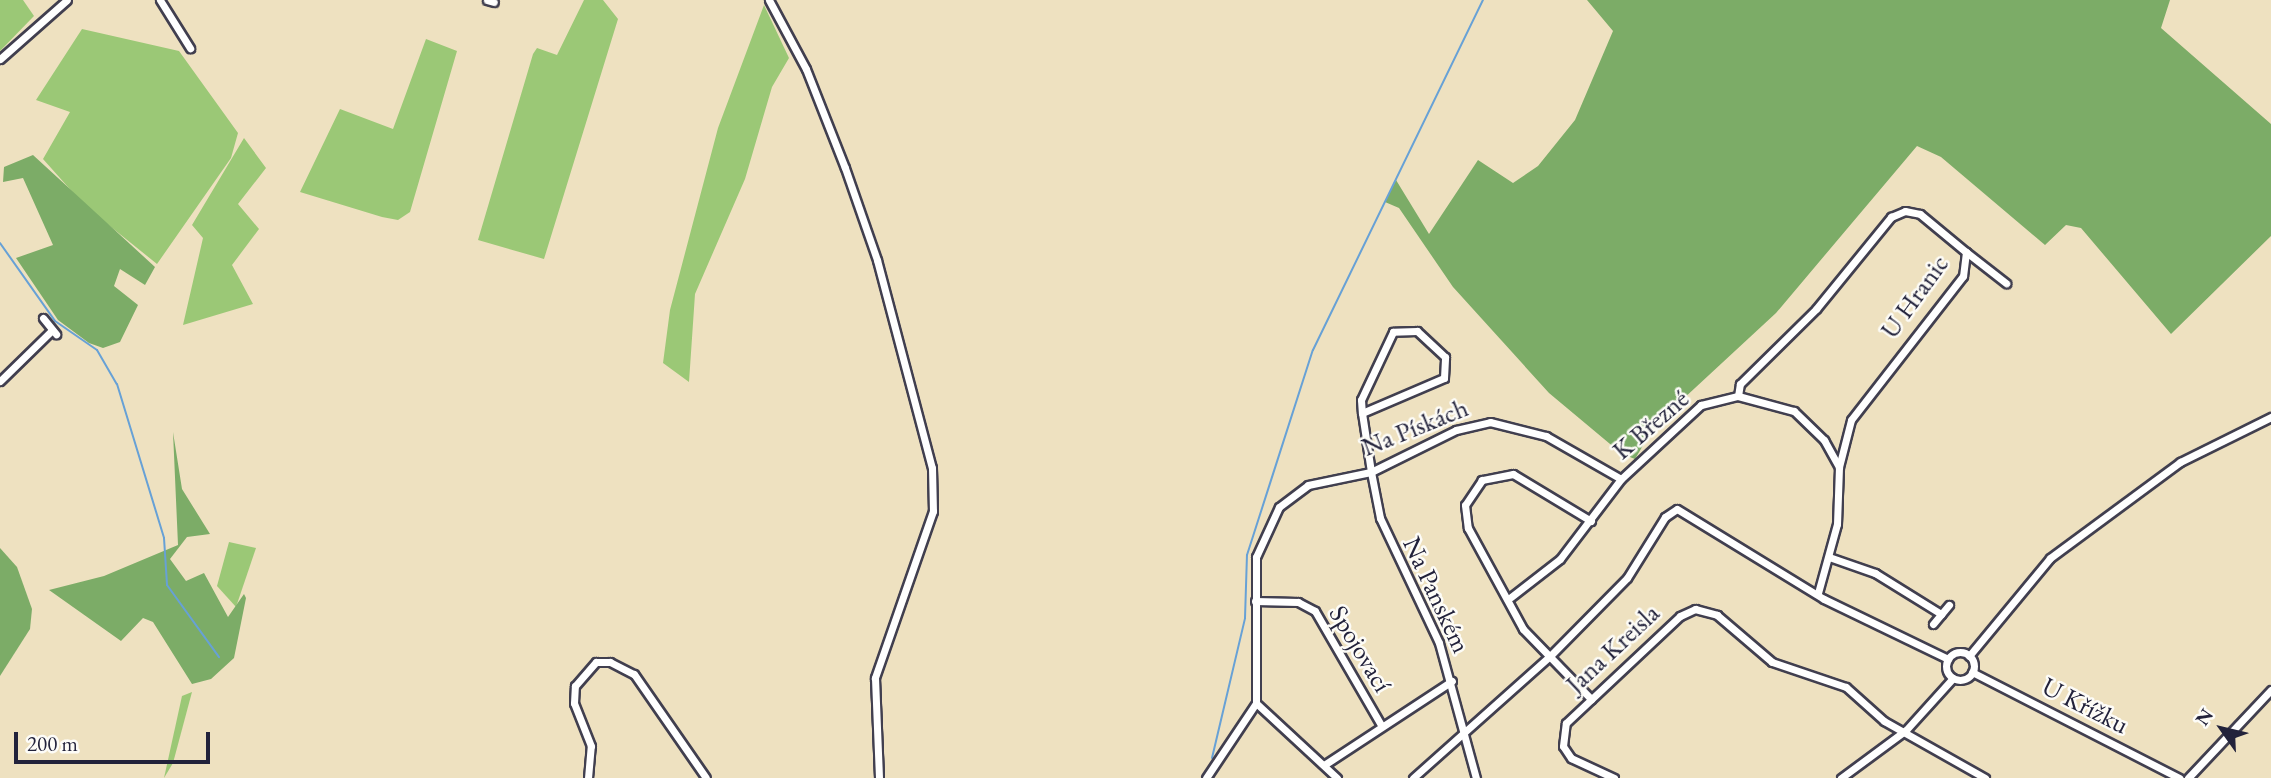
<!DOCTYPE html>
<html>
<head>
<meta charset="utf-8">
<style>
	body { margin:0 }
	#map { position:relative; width:2271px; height:778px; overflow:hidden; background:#eee1c0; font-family:"EB Garamond",serif }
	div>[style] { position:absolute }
	.green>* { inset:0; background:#9bc876 }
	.forest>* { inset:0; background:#7cac67 }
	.stream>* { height:2px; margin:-1px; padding:0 1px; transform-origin:1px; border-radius:1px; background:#67a1d6 }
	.roads { filter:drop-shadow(2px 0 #413f4f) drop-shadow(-2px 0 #413f4f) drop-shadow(0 2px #413f4f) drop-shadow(0 -2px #413f4f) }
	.minor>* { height:7px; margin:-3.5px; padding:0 3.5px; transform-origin:3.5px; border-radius:3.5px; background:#fff }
	.minor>.ring { margin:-3.5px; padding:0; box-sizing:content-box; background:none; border:7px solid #fff; border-radius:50% }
	span { translate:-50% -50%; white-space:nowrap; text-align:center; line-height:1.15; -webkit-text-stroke:5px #fdfcf7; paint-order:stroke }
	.street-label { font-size:26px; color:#22223b }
	.north { position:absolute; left:2187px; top:694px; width:70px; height:70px; -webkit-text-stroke:5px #fdfcf7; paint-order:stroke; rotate:304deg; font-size:19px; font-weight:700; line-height:28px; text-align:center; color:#22223b }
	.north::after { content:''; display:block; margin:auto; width:24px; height:32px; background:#22223b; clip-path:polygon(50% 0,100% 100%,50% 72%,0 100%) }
	.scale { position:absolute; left:14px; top:732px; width:196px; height:32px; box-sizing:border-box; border:4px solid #22223b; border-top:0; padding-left:9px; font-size:21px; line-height:24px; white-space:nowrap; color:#22223b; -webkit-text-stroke:5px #fdfcf7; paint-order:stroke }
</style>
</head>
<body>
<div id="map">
	<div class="green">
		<div style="clip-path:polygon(0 0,23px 0,34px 16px,0 51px)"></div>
		<div style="clip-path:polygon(584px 0,603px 0,618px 19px,544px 259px,478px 240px,533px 54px,537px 48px,557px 55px)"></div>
		<div style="clip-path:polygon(764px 5px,789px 58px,772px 87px,745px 179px,695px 294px,689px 382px,663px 363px,670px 310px,718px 128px)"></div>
		<div style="clip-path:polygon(82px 29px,179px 51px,238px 133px,231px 158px,157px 264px,85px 206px,43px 159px,70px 112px,36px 100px)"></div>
		<div style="clip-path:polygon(426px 39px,457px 51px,410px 212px,398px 220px,382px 217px,300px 192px,340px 109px,393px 129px)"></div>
		<div style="clip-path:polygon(244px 138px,266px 168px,238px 204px,259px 229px,232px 265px,253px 304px,183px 325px,203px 238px,192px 225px)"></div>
		<div style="clip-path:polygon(229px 542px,256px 548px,236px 607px,217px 586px)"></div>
		<div style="clip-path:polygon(192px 692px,173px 763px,164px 778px,182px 696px)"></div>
	</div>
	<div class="forest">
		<div style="clip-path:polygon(1587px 0,2170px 0,2161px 28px,2271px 124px,2271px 236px,2171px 334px,2081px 228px,2066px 225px,2045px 245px,1941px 157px,1917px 146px,1776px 313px,1655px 425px,1635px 459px,1622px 454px,1549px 393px,1453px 287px,1399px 208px,1385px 202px,1396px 180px,1429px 234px,1478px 160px,1513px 183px,1538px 166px,1575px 120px,1613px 31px)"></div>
		<div style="clip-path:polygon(33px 155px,155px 267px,145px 285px,120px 269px,114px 286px,138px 305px,120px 342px,103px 348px,89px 343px,58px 320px,16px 258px,53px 245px,23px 178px,3px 182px,4px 167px)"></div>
		<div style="clip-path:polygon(173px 432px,182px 489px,210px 534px,187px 537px,170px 559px,186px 581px,204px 573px,228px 617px,244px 594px,246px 598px,234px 658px,211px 679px,192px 684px,153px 622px,143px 618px,121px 641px,49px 590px,104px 576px,178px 545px)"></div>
		<div style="clip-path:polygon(0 548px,17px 567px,32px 609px,30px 629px,0 676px)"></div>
	</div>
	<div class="stream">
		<div style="left:0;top:243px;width:95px;rotate:54.8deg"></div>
		<div style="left:55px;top:321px;width:51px;rotate:34.6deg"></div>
		<div style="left:97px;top:350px;width:39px;rotate:60deg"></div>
		<div style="left:117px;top:384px;width:161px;rotate:73deg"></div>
		<div style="left:164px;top:538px;width:47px;rotate:86.3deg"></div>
		<div style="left:167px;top:585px;width:89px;rotate:54.2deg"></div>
		<div style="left:1212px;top:758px;width:144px;rotate:-76.7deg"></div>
		<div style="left:1245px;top:618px;width:63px;rotate:-88.2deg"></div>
		<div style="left:1247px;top:555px;width:215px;rotate:-72.2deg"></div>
		<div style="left:1313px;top:350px;width:389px;rotate:-64.1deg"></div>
	</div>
	<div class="roads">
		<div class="minor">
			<div style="left:160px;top:0;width:57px;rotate:58deg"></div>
			<div style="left:487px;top:0;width:7px;rotate:16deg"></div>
			<div style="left:769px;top:0;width:78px;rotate:61.8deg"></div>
			<div style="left:806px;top:69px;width:106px;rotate:68.5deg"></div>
			<div style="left:845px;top:168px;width:97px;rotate:70.8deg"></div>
			<div style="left:877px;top:260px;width:215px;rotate:75.2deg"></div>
			<div style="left:932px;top:468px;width:43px;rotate:88.7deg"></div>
			<div style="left:933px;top:511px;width:177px;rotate:109.2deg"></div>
			<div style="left:875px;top:678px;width:100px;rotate:87.7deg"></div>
			<div style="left:0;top:59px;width:89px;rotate:-41.4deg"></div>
			<div style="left:1966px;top:252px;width:51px;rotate:37.8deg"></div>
			<div style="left:43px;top:318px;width:21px;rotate:51deg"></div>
			<div style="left:0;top:381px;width:73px;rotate:-44.4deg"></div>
			<div style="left:1738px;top:396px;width:12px;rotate:-81deg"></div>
			<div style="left:1740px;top:384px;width:107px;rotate:-44.6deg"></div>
			<div style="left:1816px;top:309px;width:119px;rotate:-50.8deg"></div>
			<div style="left:1891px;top:217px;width:15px;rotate:-23deg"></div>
			<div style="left:1905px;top:211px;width:15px;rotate:11deg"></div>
			<div style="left:1920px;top:214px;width:60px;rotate:39.6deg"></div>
			<div style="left:1966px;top:252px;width:24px;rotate:97deg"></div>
			<div style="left:1963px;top:276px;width:182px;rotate:127.9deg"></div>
			<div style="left:1851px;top:420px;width:49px;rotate:104.3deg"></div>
			<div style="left:1839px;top:467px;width:57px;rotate:92deg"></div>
			<div style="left:1837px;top:524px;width:72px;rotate:105.4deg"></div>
			<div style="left:1362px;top:413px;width:89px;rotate:-23.1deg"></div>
			<div style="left:1444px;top:378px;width:21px;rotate:-87deg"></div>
			<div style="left:1445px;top:357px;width:38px;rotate:-137deg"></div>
			<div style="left:1417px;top:331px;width:24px;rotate:178deg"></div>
			<div style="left:1393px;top:332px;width:75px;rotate:115.2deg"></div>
			<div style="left:1361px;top:400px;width:13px;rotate:86deg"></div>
			<div style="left:1362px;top:413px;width:60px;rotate:81.3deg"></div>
			<div style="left:1371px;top:472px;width:47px;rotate:78.9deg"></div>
			<div style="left:1380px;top:518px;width:138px;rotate:64.7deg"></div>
			<div style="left:1439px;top:643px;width:140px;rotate:74.7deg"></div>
			<div style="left:1591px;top:521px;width:91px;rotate:-148.9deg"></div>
			<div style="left:1513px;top:474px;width:32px;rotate:169deg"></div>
			<div style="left:1482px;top:480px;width:30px;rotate:124deg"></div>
			<div style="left:1465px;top:505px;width:23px;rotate:83deg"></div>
			<div style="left:1468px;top:528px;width:115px;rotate:61.4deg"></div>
			<div style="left:1523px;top:629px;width:98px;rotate:45.8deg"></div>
			<div style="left:1829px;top:557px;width:49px;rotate:19.2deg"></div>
			<div style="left:1875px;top:573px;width:78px;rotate:31.8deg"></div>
			<div style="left:1511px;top:597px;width:62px;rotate:-37.8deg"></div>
			<div style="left:1560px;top:559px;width:101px;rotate:-52.7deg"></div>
			<div style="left:1621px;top:479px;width:109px;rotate:-42.8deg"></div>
			<div style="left:1701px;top:405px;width:38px;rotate:-14deg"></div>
			<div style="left:1738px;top:396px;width:58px;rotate:15deg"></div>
			<div style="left:1794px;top:411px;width:42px;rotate:44deg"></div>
			<div style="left:1824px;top:440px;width:31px;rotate:61deg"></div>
			<div style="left:1255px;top:601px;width:43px;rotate:1.3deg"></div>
			<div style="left:1298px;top:602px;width:19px;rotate:28deg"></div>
			<div style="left:1315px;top:611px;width:132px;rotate:59.9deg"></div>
			<div style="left:1933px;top:624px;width:25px;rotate:-50deg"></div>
			<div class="ring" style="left:1946px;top:652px;width:21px;height:21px"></div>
			<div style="left:1969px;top:656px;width:127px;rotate:-50.4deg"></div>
			<div style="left:2050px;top:558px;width:162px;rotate:-36.4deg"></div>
			<div style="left:2180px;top:462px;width:102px;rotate:-26.3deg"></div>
			<div style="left:1972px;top:672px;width:233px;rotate:27.1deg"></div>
			<div style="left:1324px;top:765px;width:153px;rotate:-33.3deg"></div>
			<div style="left:588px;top:778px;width:32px;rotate:-85deg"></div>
			<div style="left:591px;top:746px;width:46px;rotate:-111.6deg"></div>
			<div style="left:574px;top:703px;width:17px;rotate:-87deg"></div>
			<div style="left:575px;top:686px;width:32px;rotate:-49deg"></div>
			<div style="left:596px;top:662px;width:14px"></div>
			<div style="left:610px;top:662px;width:27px;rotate:27deg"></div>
			<div style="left:634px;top:674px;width:126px;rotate:55.3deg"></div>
			<div style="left:1206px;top:778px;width:90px;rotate:-56.3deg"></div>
			<div style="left:1337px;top:778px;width:110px;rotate:-137.2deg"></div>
			<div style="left:1256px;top:703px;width:146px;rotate:-90deg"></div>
			<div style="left:1256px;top:557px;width:55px;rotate:-65.3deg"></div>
			<div style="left:1279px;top:507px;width:36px;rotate:-37deg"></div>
			<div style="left:1308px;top:485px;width:64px;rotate:-11.7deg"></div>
			<div style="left:1371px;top:472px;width:95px;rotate:-26.3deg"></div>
			<div style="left:1456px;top:430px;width:35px;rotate:-13deg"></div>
			<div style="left:1490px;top:422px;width:58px;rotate:14deg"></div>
			<div style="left:1546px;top:436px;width:86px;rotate:29.8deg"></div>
			<div style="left:1413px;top:778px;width:185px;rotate:-41.7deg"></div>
			<div style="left:1551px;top:655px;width:108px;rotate:-45.4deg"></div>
			<div style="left:1627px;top:578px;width:72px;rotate:-58.1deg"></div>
			<div style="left:1665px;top:517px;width:14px;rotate:-34deg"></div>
			<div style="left:1677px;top:509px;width:172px;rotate:31.5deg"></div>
			<div style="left:1824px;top:599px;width:138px;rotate:25.8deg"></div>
			<div style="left:1614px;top:778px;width:47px;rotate:-155.1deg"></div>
			<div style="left:1571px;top:758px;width:14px;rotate:-124deg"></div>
			<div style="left:1563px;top:746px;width:23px;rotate:-83deg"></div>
			<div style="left:1566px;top:723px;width:156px;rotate:-43.2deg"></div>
			<div style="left:1680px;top:616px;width:17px;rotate:-25deg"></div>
			<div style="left:1695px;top:609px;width:23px;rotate:15deg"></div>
			<div style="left:1717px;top:615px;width:72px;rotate:40.5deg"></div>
			<div style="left:1772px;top:662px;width:78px;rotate:18.7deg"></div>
			<div style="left:1846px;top:687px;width:51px;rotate:41.8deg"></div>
			<div style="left:1884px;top:721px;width:116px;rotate:29.4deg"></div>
			<div style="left:1841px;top:778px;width:81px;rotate:-36.4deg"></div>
			<div style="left:1906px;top:730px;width:70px;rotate:-47.9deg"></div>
			<div style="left:2188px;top:778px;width:121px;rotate:-46.7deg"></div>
		</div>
	</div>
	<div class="street-label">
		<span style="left:1915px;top:297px;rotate:-54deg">U Hranic</span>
		<span style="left:1651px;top:425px;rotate:-41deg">K Březné</span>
		<span style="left:1415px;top:428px;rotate:-22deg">Na Pískách</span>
		<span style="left:1436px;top:595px;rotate:65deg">Na Panském</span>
		<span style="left:1360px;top:649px;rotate:59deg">Spojovací</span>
		<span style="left:1613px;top:649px;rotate:-43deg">Jana Kreisla</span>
		<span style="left:2085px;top:706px;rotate:27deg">U Křížku</span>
	</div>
	<div class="north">N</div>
	<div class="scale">200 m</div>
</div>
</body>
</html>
